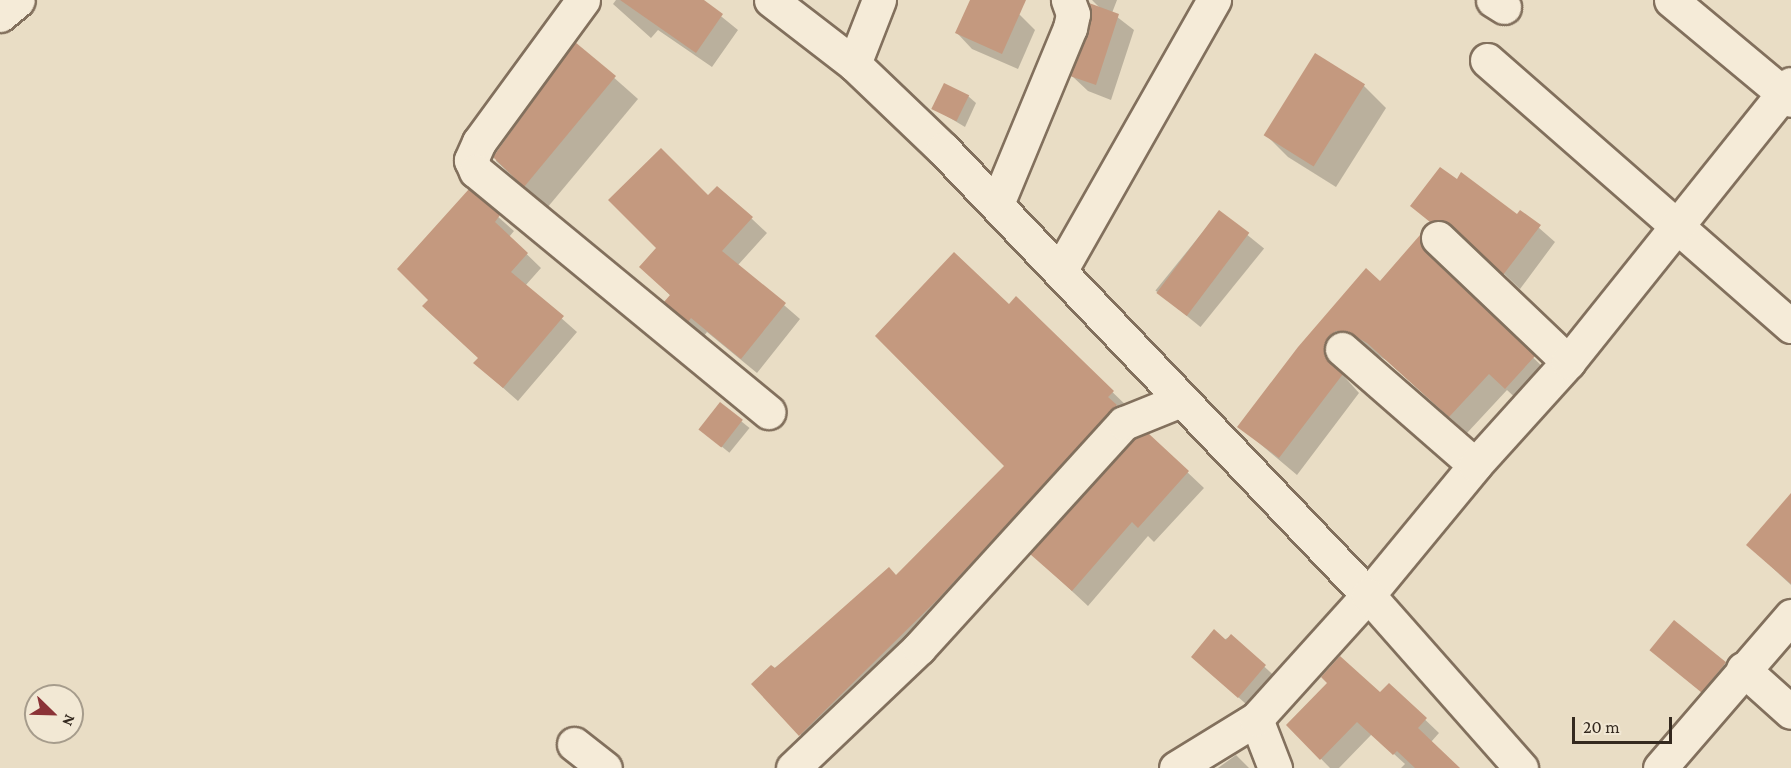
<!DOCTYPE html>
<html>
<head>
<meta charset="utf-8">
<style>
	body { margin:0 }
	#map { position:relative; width:1791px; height:768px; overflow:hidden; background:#e9ddc5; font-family:"Crimson Pro",serif }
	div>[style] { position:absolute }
	.shadow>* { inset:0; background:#0003; transform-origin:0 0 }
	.building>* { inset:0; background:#c4997f; transform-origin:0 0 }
	.roads { filter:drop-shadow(2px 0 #82705d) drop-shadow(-2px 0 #82705d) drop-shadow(0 2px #82705d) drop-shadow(0 -2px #82705d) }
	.minor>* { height:33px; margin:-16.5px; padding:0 16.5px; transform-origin:16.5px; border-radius:16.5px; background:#f5ebd8 }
	.tertiary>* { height:33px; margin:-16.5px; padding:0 16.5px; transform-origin:16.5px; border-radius:16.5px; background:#f5ebd8 }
	.secondary>* { height:33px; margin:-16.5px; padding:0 16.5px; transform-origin:16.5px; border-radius:16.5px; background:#f5ebd8 }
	span { translate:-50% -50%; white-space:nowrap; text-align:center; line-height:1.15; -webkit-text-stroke:4.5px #f2e8d4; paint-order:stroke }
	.north { position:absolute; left:24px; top:684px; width:60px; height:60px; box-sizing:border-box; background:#f2e8d4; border:2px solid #a69c8c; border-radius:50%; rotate:113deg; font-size:16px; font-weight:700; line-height:24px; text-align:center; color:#34291f }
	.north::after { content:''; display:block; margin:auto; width:21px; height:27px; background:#8b3337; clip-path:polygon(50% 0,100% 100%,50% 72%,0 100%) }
	.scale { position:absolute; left:1572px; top:717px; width:100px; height:27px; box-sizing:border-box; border:3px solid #34291f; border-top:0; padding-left:8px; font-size:18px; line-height:21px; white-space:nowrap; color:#34291f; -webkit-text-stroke:4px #f2e8d4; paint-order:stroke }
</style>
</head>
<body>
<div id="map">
	<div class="shadow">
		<div style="clip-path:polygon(616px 0,701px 0,738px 30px,712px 67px,658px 30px,651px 38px,613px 4px)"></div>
		<div style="clip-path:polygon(971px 0,986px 0,1019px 14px,1035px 30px,1018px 69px,972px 49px,957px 33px)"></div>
		<div style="clip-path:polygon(1092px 0,1117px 0,1112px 13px,1134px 30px,1111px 100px,1088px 91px,1072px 76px,1101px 9px)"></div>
		<div style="clip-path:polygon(576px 44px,638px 99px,547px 208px,496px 161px,497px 152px)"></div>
		<div style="clip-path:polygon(1316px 55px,1364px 86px,1386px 108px,1336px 187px,1288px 157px,1266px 135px)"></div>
		<div style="clip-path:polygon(968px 96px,976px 103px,965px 127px,935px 109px)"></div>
		<div style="clip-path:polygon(469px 191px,514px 231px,509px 237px,541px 268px,525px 286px,577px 332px,518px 401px,475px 363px,479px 358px,430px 300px)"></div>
		<div style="clip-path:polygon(708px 197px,751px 218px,767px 233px,738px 265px,800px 319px,757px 373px,707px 332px,704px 336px,682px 317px,666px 302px,671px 296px,641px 267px)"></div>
		<div style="clip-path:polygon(1412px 206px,1517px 216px,1521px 212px,1555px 242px,1520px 289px,1468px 239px,1459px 235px,1447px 236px)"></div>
		<div style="left:1219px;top:212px;width:58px;height:101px;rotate:39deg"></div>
		<div style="clip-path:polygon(1420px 237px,1437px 254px,1442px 269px,1551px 375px,1523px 405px,1507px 390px,1467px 433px,1386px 360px,1365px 348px,1344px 355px,1341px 373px,1359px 393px,1297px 475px,1239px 426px,1381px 283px)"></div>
		<div style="clip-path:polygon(1016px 299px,1132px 411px,819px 754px,753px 684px,897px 577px,1006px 466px,1009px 306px)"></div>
		<div style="left:720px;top:404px;width:38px;height:32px;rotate:39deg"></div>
		<div style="clip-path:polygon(1148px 435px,1204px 488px,1154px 542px,1148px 536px,1088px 606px,1032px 554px)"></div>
		<div style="clip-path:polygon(1791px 495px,1791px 585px,1748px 545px)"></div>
		<div style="left:1674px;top:622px;width:87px;height:36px;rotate:40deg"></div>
		<div style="clip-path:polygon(1231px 636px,1281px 682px,1255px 712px,1193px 657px)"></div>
		<div style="clip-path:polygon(1389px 685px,1439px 733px,1431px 742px,1458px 768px,1401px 768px,1405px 764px,1372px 734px,1339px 768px,1330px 768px,1288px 725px,1380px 694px)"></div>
		<div style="clip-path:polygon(1236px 755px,1249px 768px,1218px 768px)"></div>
	</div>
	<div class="building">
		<div style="clip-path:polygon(620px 0,704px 0,723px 14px,696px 53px)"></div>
		<div style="clip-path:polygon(970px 0,1026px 0,1002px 54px,955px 33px)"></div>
		<div style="clip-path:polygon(1089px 3px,1119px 14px,1096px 85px,1070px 76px,1088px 32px)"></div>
		<div style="clip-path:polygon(575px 42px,616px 76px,524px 187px,493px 157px)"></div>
		<div style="left:1315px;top:53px;width:59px;height:97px;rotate:32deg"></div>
		<div style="left:944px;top:83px;width:28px;height:29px;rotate:26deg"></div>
		<div style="clip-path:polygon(661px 148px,708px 195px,717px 186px,753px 217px,722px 251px,786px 303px,741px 359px,691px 318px,688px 322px,664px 302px,670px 295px,639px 267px,656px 248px,608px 200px)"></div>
		<div style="clip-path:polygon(1440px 167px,1457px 179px,1461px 172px,1517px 214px,1520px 210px,1541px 225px,1503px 275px,1450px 224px,1442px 220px,1430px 222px,1410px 206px)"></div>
		<div style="clip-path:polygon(469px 189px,500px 215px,495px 222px,528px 253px,511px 272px,564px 316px,503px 388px,473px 363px,478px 358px,422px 306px,428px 300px,397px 269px)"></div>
		<div style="left:1219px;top:210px;width:38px;height:104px;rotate:37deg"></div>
		<div style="clip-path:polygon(1420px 235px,1425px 252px,1535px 356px,1505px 389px,1489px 374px,1449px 417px,1367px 343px,1346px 331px,1336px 331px,1328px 337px,1324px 354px,1343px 374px,1279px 458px,1237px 427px,1298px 347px,1366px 268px,1380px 281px)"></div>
		<div style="clip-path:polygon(954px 252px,1009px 304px,1016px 296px,1114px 391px,1108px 397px,1117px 405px,938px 599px,799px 736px,751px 684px,771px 665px,775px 668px,889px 567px,896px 575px,1004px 466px,875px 336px)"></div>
		<div style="left:720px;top:402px;width:29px;height:35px;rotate:38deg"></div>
		<div style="clip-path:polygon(1148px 433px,1189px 471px,1138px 528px,1132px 522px,1072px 591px,1030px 554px,1135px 439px)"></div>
		<div style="clip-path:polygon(1791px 493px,1791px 584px,1746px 545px)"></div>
		<div style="left:1674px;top:620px;width:67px;height:39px;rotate:39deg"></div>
		<div style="clip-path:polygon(1214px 629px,1226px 640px,1231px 634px,1266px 665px,1238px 698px,1191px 657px)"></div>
		<div style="clip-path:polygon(1340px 656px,1380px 692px,1389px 683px,1427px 718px,1418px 728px,1460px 768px,1415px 768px,1397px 751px,1393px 755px,1357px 722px,1320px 760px,1286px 725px,1327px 683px,1321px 677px)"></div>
	</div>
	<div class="roads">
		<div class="minor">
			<div style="left:583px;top:0;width:176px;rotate:126.2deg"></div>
			<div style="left:479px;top:142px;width:20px;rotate:114deg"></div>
			<div style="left:471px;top:160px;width:12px;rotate:66deg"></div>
			<div style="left:476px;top:171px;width:379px;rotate:39.5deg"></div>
			<div style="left:1493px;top:0;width:13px;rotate:32deg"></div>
			<div style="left:1671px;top:0;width:156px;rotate:39.8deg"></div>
			<div style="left:1487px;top:60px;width:404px;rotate:41.2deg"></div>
			<div style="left:854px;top:64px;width:69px;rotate:-68.7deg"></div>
			<div style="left:997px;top:204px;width:191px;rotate:-67.5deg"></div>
			<div style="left:1070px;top:28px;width:14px;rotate:-78deg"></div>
			<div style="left:1073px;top:14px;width:15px;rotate:-110deg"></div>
			<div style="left:1438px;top:238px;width:180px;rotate:43.6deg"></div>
			<div style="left:1060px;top:271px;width:312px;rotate:-60.4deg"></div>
			<div style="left:1342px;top:349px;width:176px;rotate:41.1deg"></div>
			<div style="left:1743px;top:669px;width:64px;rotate:41.9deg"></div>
			<div style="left:1256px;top:719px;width:53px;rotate:68.8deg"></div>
			<div style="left:574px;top:744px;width:39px;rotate:38deg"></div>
			<div style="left:793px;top:768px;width:174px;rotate:-43.6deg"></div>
			<div style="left:919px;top:648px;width:304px;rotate:-47.7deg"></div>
			<div style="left:1124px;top:423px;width:61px;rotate:-22deg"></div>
			<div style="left:1176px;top:768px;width:94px;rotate:-31.5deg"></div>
			<div style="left:1256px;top:719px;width:167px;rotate:-47.9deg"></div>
			<div style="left:1368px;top:595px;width:168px;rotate:-50.5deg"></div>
			<div style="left:1475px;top:465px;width:139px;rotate:-47.9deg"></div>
			<div style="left:1568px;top:362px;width:356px;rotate:-51.3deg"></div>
			<div style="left:1660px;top:768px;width:201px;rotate:-49.2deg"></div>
		</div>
		<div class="tertiary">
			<div style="left:0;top:15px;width:23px;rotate:-40deg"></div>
		</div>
		<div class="secondary">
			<div style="left:771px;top:0;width:105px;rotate:37.6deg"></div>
			<div style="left:854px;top:64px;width:123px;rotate:43.7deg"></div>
			<div style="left:943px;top:149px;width:616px;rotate:46.38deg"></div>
			<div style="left:1368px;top:595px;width:231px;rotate:48.5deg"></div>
		</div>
	</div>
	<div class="north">N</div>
	<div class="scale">20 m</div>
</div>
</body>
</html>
